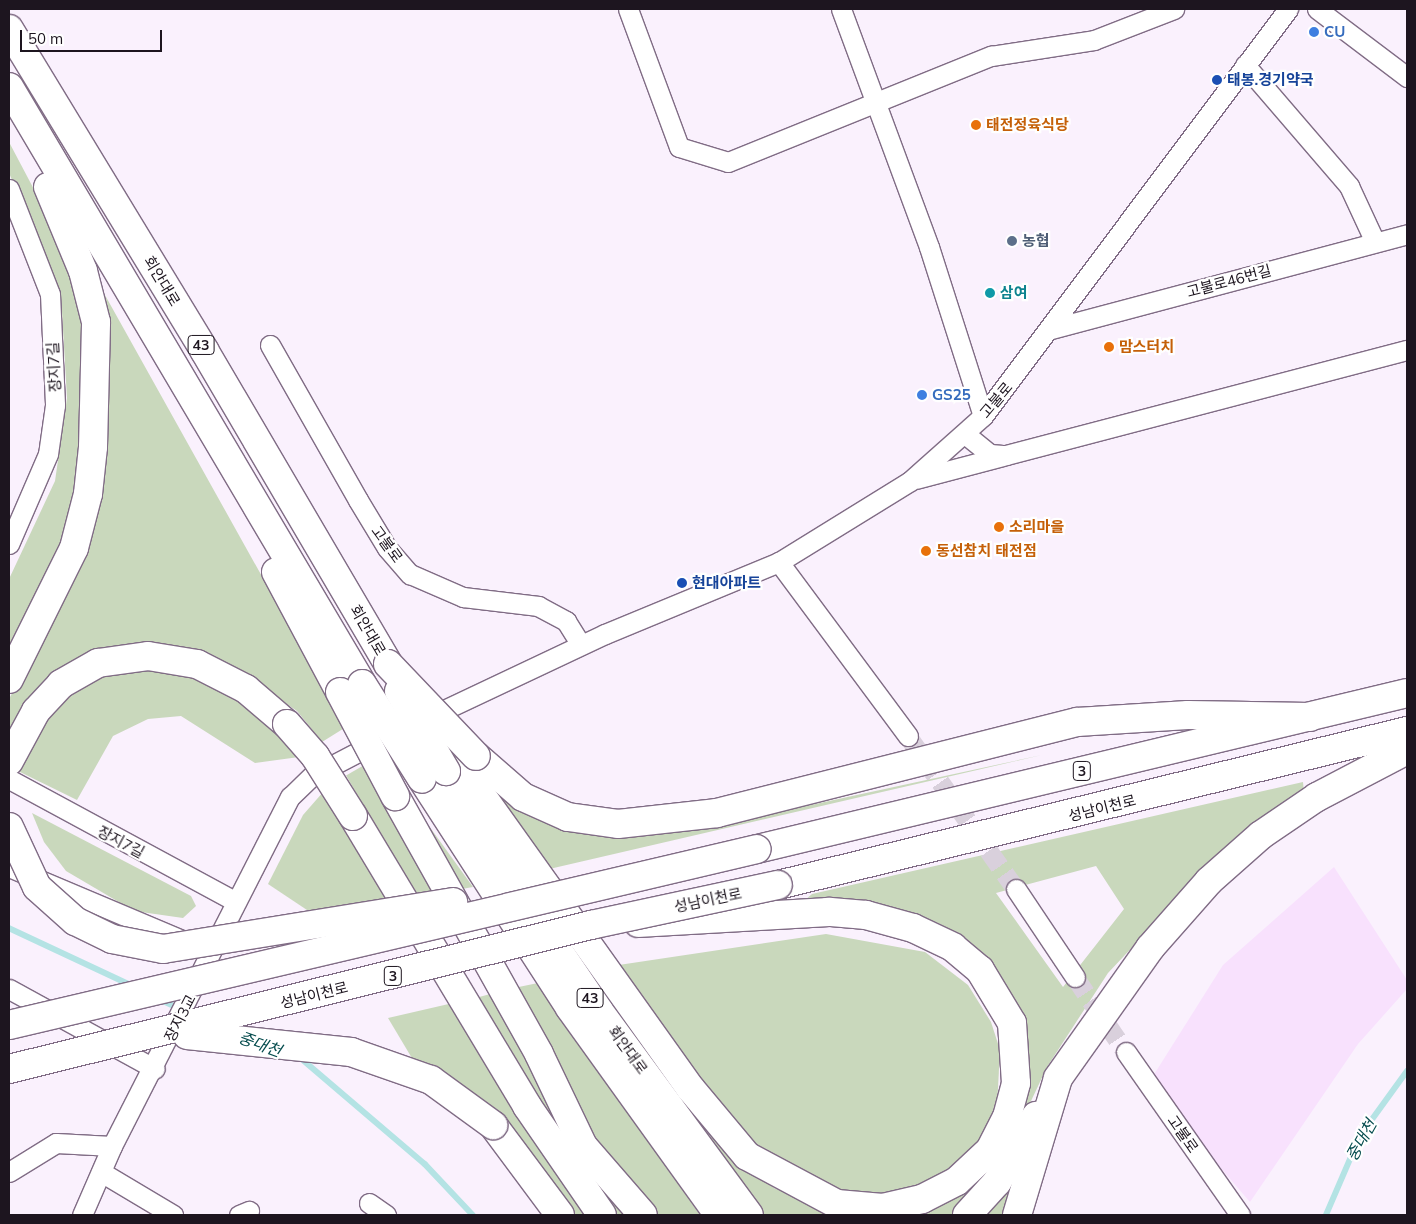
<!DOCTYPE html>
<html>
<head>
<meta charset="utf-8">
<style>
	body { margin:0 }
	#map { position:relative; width:1416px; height:1224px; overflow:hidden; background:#faf1fd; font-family:Mulish,"Noto Sans KR",sans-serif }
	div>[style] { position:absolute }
	.built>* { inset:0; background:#f8e1fd }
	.green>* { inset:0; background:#c9d8bc; transform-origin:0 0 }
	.stream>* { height:5.5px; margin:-2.75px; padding:0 2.75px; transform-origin:2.75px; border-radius:2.75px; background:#b4e3e4 }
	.minor-tunnel>* { height:19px; margin-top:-9.5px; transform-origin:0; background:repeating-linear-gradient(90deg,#d9d0dc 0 19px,transparent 0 28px) }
	.roads { filter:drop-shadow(1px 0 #806c85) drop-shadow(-1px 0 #806c85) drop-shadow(0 1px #806c85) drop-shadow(0 -1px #806c85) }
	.minor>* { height:19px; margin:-9.5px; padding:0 9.5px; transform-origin:9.5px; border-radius:9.5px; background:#fff }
	.highway>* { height:28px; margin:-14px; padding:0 14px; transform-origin:14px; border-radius:14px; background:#fff }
	.bridges { filter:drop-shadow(1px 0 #806c85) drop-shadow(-1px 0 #806c85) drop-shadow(0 1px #806c85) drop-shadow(0 -1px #806c85) }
	.highway-bridge>* { height:28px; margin:-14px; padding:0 14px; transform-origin:14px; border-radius:14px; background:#fff }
	.dots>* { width:14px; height:14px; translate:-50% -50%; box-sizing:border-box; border:2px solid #fff; border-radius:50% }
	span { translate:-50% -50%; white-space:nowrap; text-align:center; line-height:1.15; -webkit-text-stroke:4.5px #fff; paint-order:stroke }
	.shield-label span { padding:1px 4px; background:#fff; border:1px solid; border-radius:4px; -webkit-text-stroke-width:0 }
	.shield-label { font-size:14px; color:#1d151f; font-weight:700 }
	.shop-label { font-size:15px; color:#366cbe; font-weight:700 }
	.left { translate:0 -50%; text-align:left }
	.transit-label { font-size:15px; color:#164399; font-weight:700 }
	.food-label { font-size:15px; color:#c56008; font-weight:700 }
	.service-label { font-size:15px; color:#4e5e75; font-weight:700 }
	.street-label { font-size:15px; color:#1d151f }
	.culture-label { font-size:15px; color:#0d838f; font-weight:700 }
	.water-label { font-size:16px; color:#044b4d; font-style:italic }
	.frame { position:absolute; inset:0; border:10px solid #1d151f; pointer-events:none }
	.scale { position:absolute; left:20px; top:30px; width:142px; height:22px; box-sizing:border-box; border:2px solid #1d151f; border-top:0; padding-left:6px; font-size:15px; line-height:18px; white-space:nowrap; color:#1d151f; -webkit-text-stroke:4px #fff; paint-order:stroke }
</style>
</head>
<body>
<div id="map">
	<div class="built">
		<div style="clip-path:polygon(1334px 867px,1407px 980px,1407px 989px,1358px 1044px,1250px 1202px,1148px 1084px,1223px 965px)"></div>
	</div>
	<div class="green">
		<div style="clip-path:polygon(9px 142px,66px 250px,82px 319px,89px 384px,70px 529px,9px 659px,9px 579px,55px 481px,67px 398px,62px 312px,51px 271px,9px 173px)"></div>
		<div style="clip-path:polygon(91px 270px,346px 727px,322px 742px,297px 711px,239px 672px,112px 654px,9px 735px,9px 699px,65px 590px,83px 544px)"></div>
		<div style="clip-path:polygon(127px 668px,167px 668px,214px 678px,254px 703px,299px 757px,255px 763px,181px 716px,148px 719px,113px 736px,77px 800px,18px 771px,31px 739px,51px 710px,75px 688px)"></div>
		<div style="clip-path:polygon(1042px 755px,545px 870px,480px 776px,549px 816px,760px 816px)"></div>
		<div style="left:366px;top:764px;width:148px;height:23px;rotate:60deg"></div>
		<div style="clip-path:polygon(evenodd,1303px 782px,1304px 793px,1173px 904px,1108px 973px,1047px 1067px,1008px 1150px,977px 1196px,953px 1215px,874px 1215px,955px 1196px,1024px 1059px,988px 971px,805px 900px,812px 894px,1303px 782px,1096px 866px,1124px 909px,1063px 987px,996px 893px,1096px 866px)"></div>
		<div style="clip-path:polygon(324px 791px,393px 903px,316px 916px,268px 884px,303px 815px)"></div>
		<div style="clip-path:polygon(416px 808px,473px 887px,456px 890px)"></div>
		<div style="clip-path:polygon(32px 813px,191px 896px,196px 906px,183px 918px,134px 911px,66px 871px,44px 842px)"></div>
		<div style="clip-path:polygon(826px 934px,925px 952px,968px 985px,991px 1022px,1000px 1050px,997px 1107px,982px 1142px,964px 1166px,886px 1200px,848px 1195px,765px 1154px,722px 1114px,612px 966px)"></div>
		<div style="clip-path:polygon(538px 983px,700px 1215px,659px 1215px,616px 1175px,598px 1150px,509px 989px)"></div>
		<div style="clip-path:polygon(494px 993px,628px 1215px,612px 1215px,468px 1000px)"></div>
		<div style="clip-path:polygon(453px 1003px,590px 1215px,573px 1215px,422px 1075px,388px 1018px)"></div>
		<div style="clip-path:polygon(679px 1091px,774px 1188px,836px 1215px,764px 1215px)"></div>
		<div style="clip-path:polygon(1010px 1185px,1002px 1215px,981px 1215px)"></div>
	</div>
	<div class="stream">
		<div style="left:9px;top:928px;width:137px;rotate:25.1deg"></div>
		<div style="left:159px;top:999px;width:21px;rotate:25deg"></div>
		<div style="left:302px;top:1059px;width:162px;rotate:40.5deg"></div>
		<div style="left:425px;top:1164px;width:70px;rotate:46.7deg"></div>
		<div style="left:1326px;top:1215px;width:86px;rotate:-66.7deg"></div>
		<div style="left:1360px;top:1136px;width:80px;rotate:-54.1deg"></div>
	</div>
	<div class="minor-tunnel">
		<div style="left:908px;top:736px;width:187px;rotate:54.8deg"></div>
		<div style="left:1075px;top:977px;width:91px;rotate:55.8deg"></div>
	</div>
	<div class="roads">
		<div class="minor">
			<div style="left:628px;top:9px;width:147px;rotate:69.7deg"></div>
			<div style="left:679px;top:147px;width:51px;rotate:17deg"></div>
			<div style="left:728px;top:162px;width:284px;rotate:-22deg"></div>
			<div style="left:991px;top:56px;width:104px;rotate:-8.8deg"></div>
			<div style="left:1094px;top:40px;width:86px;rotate:-21.2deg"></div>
			<div style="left:841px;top:9px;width:254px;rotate:69.7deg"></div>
			<div style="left:929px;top:247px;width:177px;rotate:72.3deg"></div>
			<div style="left:1317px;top:9px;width:113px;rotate:37.1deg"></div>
			<div style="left:1245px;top:65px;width:160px;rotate:49.3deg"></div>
			<div style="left:1349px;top:186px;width:62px;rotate:65.1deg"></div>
			<div style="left:9px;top:189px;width:113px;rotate:68.7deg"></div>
			<div style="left:50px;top:294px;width:111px;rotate:87.4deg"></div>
			<div style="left:55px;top:405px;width:49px;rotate:98.1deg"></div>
			<div style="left:48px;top:454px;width:98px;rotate:113.4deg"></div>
			<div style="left:1051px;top:329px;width:368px;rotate:-14.9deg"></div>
			<div style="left:270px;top:345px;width:178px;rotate:60.4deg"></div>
			<div style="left:358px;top:500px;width:56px;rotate:58.9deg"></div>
			<div style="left:387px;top:548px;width:35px;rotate:49deg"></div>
			<div style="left:410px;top:574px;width:58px;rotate:23.5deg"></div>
			<div style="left:463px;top:597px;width:76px;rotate:6.8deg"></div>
			<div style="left:538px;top:606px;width:32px;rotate:28deg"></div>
			<div style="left:566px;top:621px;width:28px;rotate:58deg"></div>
			<div style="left:965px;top:434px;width:32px;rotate:39deg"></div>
			<div style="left:990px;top:454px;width:16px;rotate:4deg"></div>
			<div style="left:1006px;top:455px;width:415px;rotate:-14.7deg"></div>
			<div style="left:916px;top:479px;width:90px;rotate:-14.8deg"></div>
			<div style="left:427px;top:718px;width:197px;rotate:-25.3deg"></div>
			<div style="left:605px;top:634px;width:188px;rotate:-22.5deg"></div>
			<div style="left:908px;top:736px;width:217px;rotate:-126.6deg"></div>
			<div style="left:779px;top:562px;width:154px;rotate:-31.7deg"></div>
			<div style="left:910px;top:481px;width:98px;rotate:-41.7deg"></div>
			<div style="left:983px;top:416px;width:509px;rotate:-53.15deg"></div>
			<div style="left:9px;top:779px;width:257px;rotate:28.4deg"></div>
			<div style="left:9px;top:867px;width:198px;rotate:22.9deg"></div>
			<div style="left:1016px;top:889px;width:106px;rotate:56.2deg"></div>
			<div style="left:9px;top:989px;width:166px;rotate:28.7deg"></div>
			<div style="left:1126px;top:1052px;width:199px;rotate:55deg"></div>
			<div style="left:9px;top:1172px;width:55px;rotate:-31.7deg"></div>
			<div style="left:56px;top:1143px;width:56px;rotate:3.1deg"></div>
			<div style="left:101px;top:1172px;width:84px;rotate:30.8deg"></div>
			<div style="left:369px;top:1203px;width:21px;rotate:35deg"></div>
			<div style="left:82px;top:1215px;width:75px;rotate:-66.5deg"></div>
			<div style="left:112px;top:1146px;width:392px;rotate:-63deg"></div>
			<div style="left:290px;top:797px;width:30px;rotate:-44deg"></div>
			<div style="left:312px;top:776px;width:76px;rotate:-27.6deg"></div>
			<div style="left:239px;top:1215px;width:11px;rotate:-22deg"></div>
		</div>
		<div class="highway">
			<div style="left:9px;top:29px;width:376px;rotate:58.7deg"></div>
			<div style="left:204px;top:350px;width:364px;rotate:59.6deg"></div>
			<div style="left:9px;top:87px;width:694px;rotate:59.4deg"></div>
			<div style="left:276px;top:572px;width:136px;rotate:61.9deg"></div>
			<div style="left:9px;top:679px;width:146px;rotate:-63.6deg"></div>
			<div style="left:74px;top:548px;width:56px;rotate:-75.5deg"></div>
			<div style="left:88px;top:494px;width:47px;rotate:-83.9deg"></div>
			<div style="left:93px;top:447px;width:125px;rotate:-88.6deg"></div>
			<div style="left:96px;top:322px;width:53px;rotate:-104.3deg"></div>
			<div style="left:83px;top:271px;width:91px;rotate:-112.6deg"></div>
			<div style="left:476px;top:756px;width:62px;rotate:41.1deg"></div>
			<div style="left:523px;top:797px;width:49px;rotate:24deg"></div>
			<div style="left:568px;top:817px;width:50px;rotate:8deg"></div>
			<div style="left:618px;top:824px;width:100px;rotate:-6.3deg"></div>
			<div style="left:717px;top:813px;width:371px;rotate:-14.2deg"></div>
			<div style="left:1077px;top:722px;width:111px;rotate:-3.6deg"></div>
			<div style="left:1188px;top:715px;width:122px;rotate:0.9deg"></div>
			<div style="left:9px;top:761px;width:57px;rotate:-61.6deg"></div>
			<div style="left:36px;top:711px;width:37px;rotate:-47deg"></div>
			<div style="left:61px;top:684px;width:43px;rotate:-29.6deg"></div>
			<div style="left:98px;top:663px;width:50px;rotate:-8deg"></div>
			<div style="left:148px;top:656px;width:50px;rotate:9.3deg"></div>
			<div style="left:197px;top:664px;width:55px;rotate:27deg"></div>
			<div style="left:246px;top:689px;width:54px;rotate:40.5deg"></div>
			<div style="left:459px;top:764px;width:399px;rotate:54.5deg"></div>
			<div style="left:691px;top:1089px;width:87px;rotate:50.1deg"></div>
			<div style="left:747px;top:1156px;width:102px;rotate:28.1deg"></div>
			<div style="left:837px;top:1204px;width:46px;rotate:5deg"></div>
			<div style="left:883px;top:1208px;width:40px;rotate:-13deg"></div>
			<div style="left:922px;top:1199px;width:39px;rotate:-27deg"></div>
			<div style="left:957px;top:1181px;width:45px;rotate:-43.2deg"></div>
			<div style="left:990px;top:1150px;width:37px;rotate:-63deg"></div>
			<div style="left:1007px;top:1117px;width:35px;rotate:-75deg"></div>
			<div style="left:1016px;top:1083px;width:60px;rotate:-93.8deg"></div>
			<div style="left:1012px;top:1023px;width:62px;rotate:-121.1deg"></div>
			<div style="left:980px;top:970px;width:35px;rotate:-140deg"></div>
			<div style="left:953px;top:947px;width:44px;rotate:-154.6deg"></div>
			<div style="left:913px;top:928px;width:49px;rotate:-164.5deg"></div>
			<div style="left:866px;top:915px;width:38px;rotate:-175deg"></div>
			<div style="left:828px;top:912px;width:190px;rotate:176.7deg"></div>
			<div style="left:422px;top:779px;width:273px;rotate:57.1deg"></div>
			<div style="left:570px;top:1008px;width:255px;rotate:54.3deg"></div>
			<div style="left:452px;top:782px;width:74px;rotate:61deg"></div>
			<div style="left:488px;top:847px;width:198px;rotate:55.9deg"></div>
			<div style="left:599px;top:1011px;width:253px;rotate:53.7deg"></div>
			<div style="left:395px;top:796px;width:295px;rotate:60.8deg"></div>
			<div style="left:539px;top:1054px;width:102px;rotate:64.4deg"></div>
			<div style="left:583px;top:1146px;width:91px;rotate:49deg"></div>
			<div style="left:353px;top:816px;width:338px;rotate:59deg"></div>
			<div style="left:527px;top:1106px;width:132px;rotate:55.5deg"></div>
			<div style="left:757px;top:849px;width:668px;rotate:-13.5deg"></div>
			<div style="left:778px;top:885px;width:648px;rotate:-13.76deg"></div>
			<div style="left:493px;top:1125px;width:112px;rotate:53.3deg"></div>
			<div style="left:967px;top:1215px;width:45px;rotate:-47.7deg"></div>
			<div style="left:997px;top:1182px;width:77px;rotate:-59.4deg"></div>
			<div style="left:1017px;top:1215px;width:143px;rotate:-73.3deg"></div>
			<div style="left:1058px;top:1078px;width:159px;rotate:-54.7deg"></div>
			<div style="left:1150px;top:948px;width:89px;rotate:-48.6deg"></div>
			<div style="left:1209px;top:881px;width:69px;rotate:-41.5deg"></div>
			<div style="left:1261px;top:835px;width:68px;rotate:-34.2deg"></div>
			<div style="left:1317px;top:797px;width:102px;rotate:-27.6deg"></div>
		</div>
	</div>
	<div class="bridges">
		<div class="highway-bridge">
			<div style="left:388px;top:664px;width:127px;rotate:46.3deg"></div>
			<div style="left:362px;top:684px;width:112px;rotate:57.7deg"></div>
			<div style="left:399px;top:691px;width:93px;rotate:59.6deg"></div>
			<div style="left:340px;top:692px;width:118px;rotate:62.1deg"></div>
			<div style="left:287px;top:724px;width:43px;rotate:48.8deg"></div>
			<div style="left:315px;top:756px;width:71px;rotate:57.7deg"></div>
			<div style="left:9px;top:827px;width:66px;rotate:65deg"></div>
			<div style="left:37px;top:887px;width:51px;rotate:41.8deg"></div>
			<div style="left:75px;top:921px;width:41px;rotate:25.9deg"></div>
			<div style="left:112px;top:939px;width:52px;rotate:11.1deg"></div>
			<div style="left:163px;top:949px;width:294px;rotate:-9.2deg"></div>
			<div style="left:9px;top:1025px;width:768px;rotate:-13.24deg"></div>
			<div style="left:187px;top:1035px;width:165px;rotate:5.9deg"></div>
			<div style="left:351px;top:1052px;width:85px;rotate:19.3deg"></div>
			<div style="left:431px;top:1080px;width:77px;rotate:36deg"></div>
			<div style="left:9px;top:1069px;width:600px;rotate:-13.9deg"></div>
			<div style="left:591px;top:925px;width:191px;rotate:-12.1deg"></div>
		</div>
	</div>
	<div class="dots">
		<div style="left:1314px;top:32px;background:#3f7fe0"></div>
		<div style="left:1217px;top:80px;background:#1a4fb4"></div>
		<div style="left:976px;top:125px;background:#e8710a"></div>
		<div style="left:1012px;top:241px;background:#5c6f8a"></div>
		<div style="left:990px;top:293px;background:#0f9aa8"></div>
		<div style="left:1109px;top:347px;background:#e8710a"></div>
		<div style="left:922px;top:395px;background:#3f7fe0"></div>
		<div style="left:999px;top:527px;background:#e8710a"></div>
		<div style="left:926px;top:551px;background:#e8710a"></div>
		<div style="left:682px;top:583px;background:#1a4fb4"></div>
	</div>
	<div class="shield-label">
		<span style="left:201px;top:345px">43</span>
		<span style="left:1082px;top:771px">3</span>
		<span style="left:393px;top:976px">3</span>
		<span style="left:590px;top:998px">43</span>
	</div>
	<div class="shop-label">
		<span class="left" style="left:1324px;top:32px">CU</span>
		<span class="left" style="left:932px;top:395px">GS25</span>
	</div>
	<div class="transit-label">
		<span class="left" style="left:1227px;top:80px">태봉.경기약국</span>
		<span class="left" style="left:692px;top:583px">현대아파트</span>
	</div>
	<div class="food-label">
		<span class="left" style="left:986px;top:125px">태전정육식당</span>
		<span class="left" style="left:1119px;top:347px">맘스터치</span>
		<span class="left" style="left:1009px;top:527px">소리마을</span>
		<span class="left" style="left:936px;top:551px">동선참치 태전점</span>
	</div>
	<div class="service-label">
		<span class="left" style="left:1022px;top:241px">농협</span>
	</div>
	<div class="street-label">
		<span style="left:162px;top:281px;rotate:59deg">회안대로</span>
		<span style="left:1229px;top:281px;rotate:-15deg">고불로46번길</span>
		<span style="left:54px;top:367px;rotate:-93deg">장지7길</span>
		<span style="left:996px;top:400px;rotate:-50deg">고불로</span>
		<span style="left:387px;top:544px;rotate:54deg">고불로</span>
		<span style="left:368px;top:630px;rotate:60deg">회안대로</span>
		<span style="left:1102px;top:808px;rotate:-14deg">성남이천로</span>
		<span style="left:121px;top:842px;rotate:28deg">장지7길</span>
		<span style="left:708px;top:900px;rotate:-12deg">성남이천로</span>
		<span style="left:314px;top:995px;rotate:-14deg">성남이천로</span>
		<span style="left:180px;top:1018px;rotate:-63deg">장지3교</span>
		<span style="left:628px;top:1050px;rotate:54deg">회안대로</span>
		<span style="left:1183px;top:1134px;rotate:55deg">고불로</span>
	</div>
	<div class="culture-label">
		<span class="left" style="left:1000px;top:293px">삼여</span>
	</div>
	<div class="water-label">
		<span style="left:260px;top:1044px;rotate:20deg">중대천</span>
		<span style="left:1361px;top:1140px;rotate:-61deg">중대천</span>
	</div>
	<div class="frame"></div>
	<div class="scale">50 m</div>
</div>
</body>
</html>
